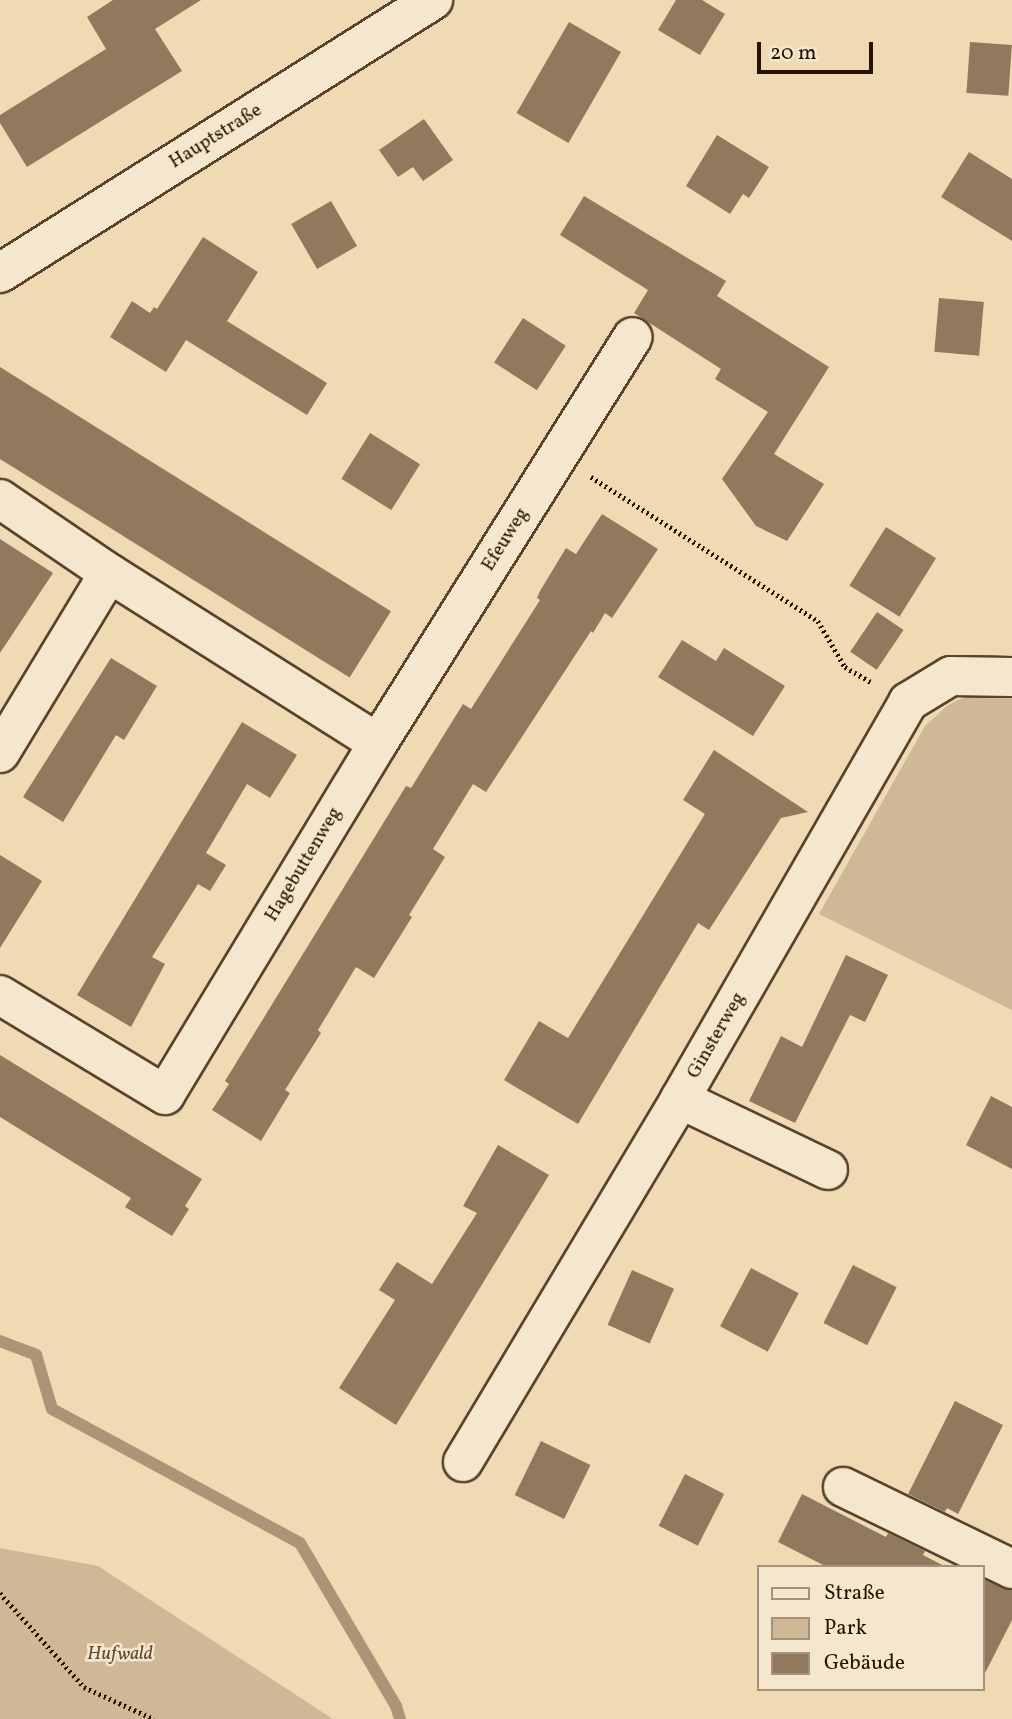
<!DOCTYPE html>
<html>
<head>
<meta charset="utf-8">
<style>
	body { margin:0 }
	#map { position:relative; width:1012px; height:1719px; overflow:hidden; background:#f0dab3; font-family:Vollkorn,serif }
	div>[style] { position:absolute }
	.green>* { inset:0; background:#ceb895 }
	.stream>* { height:12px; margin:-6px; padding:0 6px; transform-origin:6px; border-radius:6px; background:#ac9576 }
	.building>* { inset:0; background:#90795d; transform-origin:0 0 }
	.path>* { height:4.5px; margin-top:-2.25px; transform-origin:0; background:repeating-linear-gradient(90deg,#281000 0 2px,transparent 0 5.5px) }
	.roads { filter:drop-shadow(2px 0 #5a422d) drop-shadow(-2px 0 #5a422d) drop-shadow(0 2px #5a422d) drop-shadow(0 -2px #5a422d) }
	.minor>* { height:38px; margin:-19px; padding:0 19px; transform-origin:19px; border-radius:19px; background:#f5e7ce }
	span { translate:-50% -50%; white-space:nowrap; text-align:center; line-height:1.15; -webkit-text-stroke:5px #f5e7ce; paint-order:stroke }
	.street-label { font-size:19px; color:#281000 }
	.park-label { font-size:19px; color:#624b34; font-style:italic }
	.legend { position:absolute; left:757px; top:1565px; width:228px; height:126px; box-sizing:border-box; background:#f5e7ce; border:2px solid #a3917c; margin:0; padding:9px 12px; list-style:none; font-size:21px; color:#281000 }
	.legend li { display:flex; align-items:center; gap:14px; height:35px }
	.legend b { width:35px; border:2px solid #a3917c }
	.scale { position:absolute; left:757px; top:42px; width:116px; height:32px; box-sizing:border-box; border:4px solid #281000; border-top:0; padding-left:9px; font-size:21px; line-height:24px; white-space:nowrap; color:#281000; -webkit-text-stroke:5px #f5e7ce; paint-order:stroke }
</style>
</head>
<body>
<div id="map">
	<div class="green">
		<div style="clip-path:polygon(1012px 688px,1012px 1010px,819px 914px,925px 726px,948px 705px,976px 691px)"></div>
		<div style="clip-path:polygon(0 1548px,98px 1566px,333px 1719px,0 1719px)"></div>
	</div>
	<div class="stream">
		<div style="left:0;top:1341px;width:39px;rotate:21deg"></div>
		<div style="left:36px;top:1355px;width:56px;rotate:73.5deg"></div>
		<div style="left:52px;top:1409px;width:282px;rotate:28.4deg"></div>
		<div style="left:300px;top:1543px;width:189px;rotate:59.5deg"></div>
		<div style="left:396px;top:1706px;width:14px;rotate:73deg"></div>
	</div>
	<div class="building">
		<div style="clip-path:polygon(113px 0,201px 0,155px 29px,182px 71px,27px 167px,0 123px,0 115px,106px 49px,87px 17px)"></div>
		<div style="clip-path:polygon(676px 0,702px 0,725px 14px,700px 55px,658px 30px)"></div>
		<div style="left:569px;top:22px;width:60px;height:105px;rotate:30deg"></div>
		<div style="left:970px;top:42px;width:42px;height:51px;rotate:4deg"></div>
		<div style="clip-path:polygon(424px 119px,453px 160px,423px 181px,413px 167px,398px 177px,379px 150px)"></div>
		<div style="clip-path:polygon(717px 135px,769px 167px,749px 198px,743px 194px,730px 214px,686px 186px)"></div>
		<div style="clip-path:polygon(969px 152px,1012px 179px,1012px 241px,941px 197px)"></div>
		<div style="clip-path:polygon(584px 196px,726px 281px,717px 296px,829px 367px,774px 454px,824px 484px,787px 541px,756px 526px,722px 479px,768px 412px,715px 379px,721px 369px,634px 313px,648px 290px,560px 235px)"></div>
		<div style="left:331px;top:201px;width:52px;height:46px;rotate:60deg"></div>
		<div style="clip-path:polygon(203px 237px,258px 272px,227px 321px,327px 383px,307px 415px,186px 340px,166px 372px,110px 337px,132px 301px,150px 313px,154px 307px,157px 309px)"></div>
		<div style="left:939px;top:298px;width:45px;height:54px;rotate:5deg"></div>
		<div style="left:523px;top:318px;width:51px;height:53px;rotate:33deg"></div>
		<div style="left:0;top:367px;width:461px;height:78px;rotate:32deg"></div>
		<div style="left:370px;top:433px;width:59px;height:54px;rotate:32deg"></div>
		<div style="clip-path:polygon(602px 514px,658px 549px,612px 618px,605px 613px,593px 633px,591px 631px,486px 792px,473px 784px,433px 849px,445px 857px,409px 915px,412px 917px,374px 978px,356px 967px,318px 1030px,321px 1033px,285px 1090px,290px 1093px,261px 1141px,212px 1110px,229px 1084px,225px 1081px,406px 786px,411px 788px,463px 704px,471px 709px,540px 600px,537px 598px,540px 591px,566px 548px,576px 554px)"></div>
		<div style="left:886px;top:527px;width:59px;height:69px;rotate:32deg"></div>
		<div style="clip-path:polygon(0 539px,53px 573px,0 653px)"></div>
		<div style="left:877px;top:612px;width:32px;height:48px;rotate:34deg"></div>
		<div style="clip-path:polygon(682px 640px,716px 661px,724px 648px,785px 686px,753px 736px,658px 677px)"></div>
		<div style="clip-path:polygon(111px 658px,157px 686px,124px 740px,116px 735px,63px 822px,23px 797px)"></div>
		<div style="clip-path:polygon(242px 722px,297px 755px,270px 798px,247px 784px,206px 853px,226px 865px,210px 891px,198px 884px,152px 957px,165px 964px,131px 1027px,77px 995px)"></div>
		<div style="clip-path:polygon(714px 750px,808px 812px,781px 818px,709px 930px,698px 923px,578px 1124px,504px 1080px,539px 1021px,568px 1038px,705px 814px,683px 800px)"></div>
		<div style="clip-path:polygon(0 855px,42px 881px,0 948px)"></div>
		<div style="clip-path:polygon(846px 955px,888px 975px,865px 1022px,850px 1015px,795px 1123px,749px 1101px,781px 1036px,802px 1047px)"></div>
		<div style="clip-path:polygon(0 1055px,202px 1179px,185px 1206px,189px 1209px,172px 1236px,125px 1207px,131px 1198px,0 1117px)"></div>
		<div style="clip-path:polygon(991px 1096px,1012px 1107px,1012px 1169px,966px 1145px)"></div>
		<div style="clip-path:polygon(498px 1145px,549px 1175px,396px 1425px,339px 1388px,395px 1300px,379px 1290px,397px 1262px,432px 1284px,477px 1213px,463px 1206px)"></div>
		<div style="left:853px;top:1265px;width:49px;height:65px;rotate:27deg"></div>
		<div style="left:751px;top:1268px;width:54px;height:66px;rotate:28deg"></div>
		<div style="left:632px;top:1270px;width:46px;height:60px;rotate:24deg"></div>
		<div style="clip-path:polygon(955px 1401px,1003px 1425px,958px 1514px,947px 1508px,945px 1512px,908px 1494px)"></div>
		<div style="left:541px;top:1441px;width:55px;height:60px;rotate:26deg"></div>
		<div style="left:685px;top:1474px;width:44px;height:58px;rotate:27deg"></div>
		<div style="clip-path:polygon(802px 1494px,886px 1537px,888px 1533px,925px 1551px,923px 1555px,946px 1567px,827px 1567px,778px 1542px)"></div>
		<div style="clip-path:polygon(982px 1579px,1012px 1591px,1012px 1620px,982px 1679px)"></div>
	</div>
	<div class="path">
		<div style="left:591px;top:477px;width:269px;rotate:32.4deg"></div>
		<div style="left:818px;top:621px;width:53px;rotate:59.6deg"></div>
		<div style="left:845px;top:667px;width:32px;rotate:30deg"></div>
		<div style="left:0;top:1593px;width:126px;rotate:48.2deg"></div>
		<div style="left:84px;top:1687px;width:77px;rotate:24.6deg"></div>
	</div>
	<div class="roads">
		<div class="minor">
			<div style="left:0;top:273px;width:512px;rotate:-32.23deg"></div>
			<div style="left:0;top:499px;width:132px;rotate:34.2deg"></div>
			<div style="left:109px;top:573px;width:318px;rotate:32.3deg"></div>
			<div style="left:378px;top:743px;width:411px;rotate:121.2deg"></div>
			<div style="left:165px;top:1095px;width:193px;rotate:-148.8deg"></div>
			<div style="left:378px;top:743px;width:479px;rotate:-57.9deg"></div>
			<div style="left:0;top:753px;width:210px;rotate:-58.8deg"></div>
			<div style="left:680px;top:1099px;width:164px;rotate:25.6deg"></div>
			<div style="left:463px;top:1462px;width:423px;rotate:-59.1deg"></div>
			<div style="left:680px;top:1099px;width:458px;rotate:-60.1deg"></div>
			<div style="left:908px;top:702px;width:50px;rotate:-31.2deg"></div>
			<div style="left:951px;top:676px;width:61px;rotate:0.9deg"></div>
			<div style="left:843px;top:1487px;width:188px;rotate:25.9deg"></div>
		</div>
	</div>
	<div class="street-label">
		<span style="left:216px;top:137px;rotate:-32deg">Hauptstraße</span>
		<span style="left:506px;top:540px;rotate:-58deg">Efeuweg</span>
		<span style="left:304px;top:865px;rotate:-59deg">Hagebuttenweg</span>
		<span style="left:717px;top:1036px;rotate:-60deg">Ginsterweg</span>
	</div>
	<div class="park-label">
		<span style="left:120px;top:1655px">Hufwald</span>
	</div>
	<ul class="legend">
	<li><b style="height:9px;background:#f5e7ce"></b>Straße</li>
	<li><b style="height:19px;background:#ceb895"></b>Park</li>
	<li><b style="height:19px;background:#90795d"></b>Gebäude</li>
	</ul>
	<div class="scale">20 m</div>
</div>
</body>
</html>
